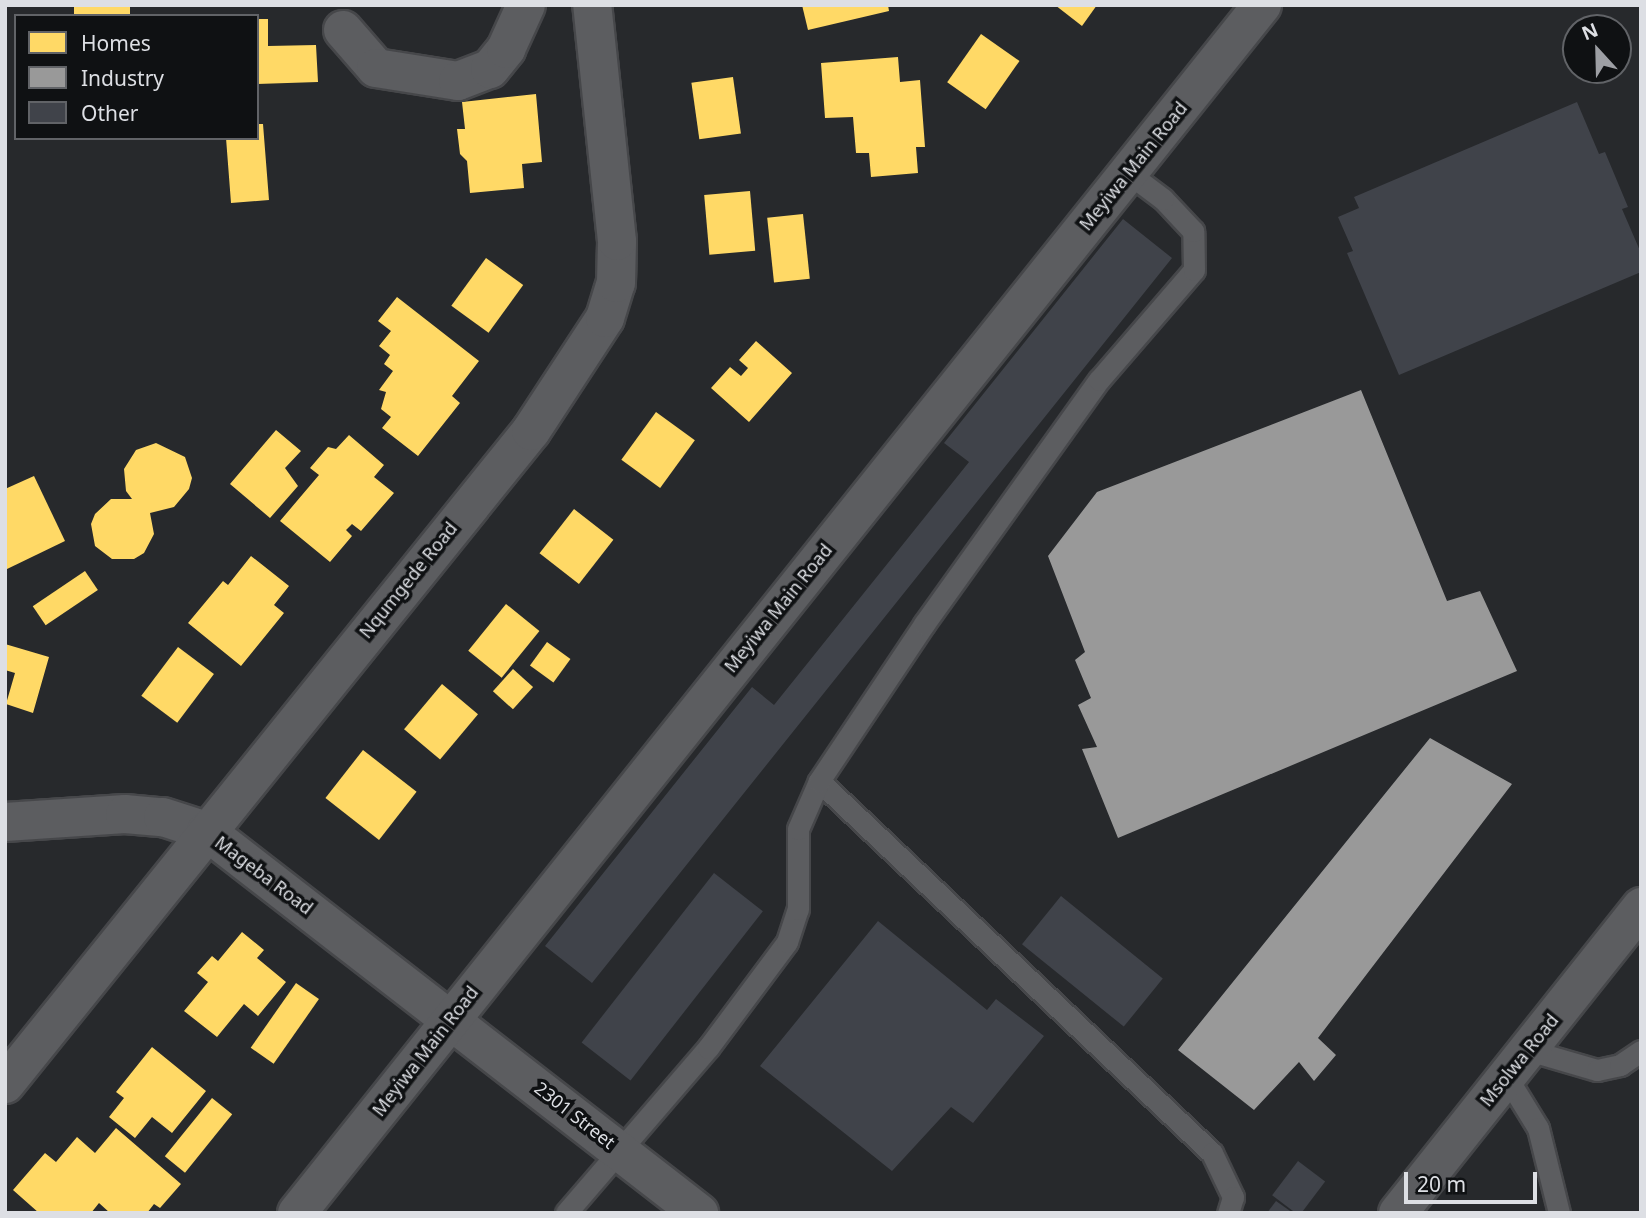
<!DOCTYPE html>
<html>
<head>
<meta charset="utf-8">
<style>
	body { margin:0 }
	#map { position:relative; width:1646px; height:1218px; overflow:hidden; background:#27292c; font-family:"Noto Sans",sans-serif }
	div>[style] { position:absolute }
	.homes>* { inset:0; background:#ffd966; transform-origin:0 0 }
	.industry>* { inset:0; background:#999 }
	.building>* { inset:0; background:#40434a; transform-origin:0 0 }
	.roads { filter:drop-shadow(2px 0 #46474a) drop-shadow(-2px 0 #46474a) drop-shadow(0 2px #46474a) drop-shadow(0 -2px #46474a) }
	.service>* { height:21px; margin:-10.5px; padding:0 10.5px; transform-origin:10.5px; border-radius:10.5px; background:#5c5d60 }
	.minor>* { height:38px; margin:-19px; padding:0 19px; transform-origin:19px; border-radius:19px; background:#5c5d60 }
	.tertiary>* { height:38px; margin:-19px; padding:0 19px; transform-origin:19px; border-radius:19px; background:#5c5d60 }
	span { translate:-50% -50%; white-space:nowrap; text-align:center; line-height:1.15; -webkit-text-stroke:7px #0f1113; paint-order:stroke }
	.street-label { font-size:18px; color:#dddfe4 }
	.frame { position:absolute; inset:0; border:7px solid #dddfe4; pointer-events:none }
	.legend { position:absolute; left:14px; top:14px; width:245px; height:126px; box-sizing:border-box; background:#0f1113; border:2px solid #616367; margin:0; padding:9px 12px; list-style:none; font-size:21px; color:#dddfe4 }
	.legend li { display:flex; align-items:center; gap:14px; height:35px }
	.legend b { width:35px; border:2px solid #616367 }
	.north { position:absolute; left:1562px; top:14px; width:70px; height:70px; box-sizing:border-box; background:#0f1113; border:2px solid #616367; border-radius:50%; rotate:338deg; font-size:19px; font-weight:700; line-height:28px; text-align:center; color:#dddfe4 }
	.north::after { content:''; display:block; margin:auto; width:24px; height:32px; background:#9d9fa4; clip-path:polygon(50% 0,100% 100%,50% 72%,0 100%) }
	.scale { position:absolute; left:1404px; top:1172px; width:133px; height:32px; box-sizing:border-box; border:4px solid #dddfe4; border-top:0; padding-left:9px; font-size:21px; line-height:24px; white-space:nowrap; color:#dddfe4; -webkit-text-stroke:5px #0f1113; paint-order:stroke }
</style>
</head>
<body>
<div id="map">
	<div class="homes">
		<div style="left:74px;top:5px;width:56px;height:11px"></div>
		<div style="clip-path:polygon(802px 5px,888px 5px,889px 11px,808px 30px)"></div>
		<div style="clip-path:polygon(1055px 5px,1097px 5px,1082px 26px)"></div>
		<div style="clip-path:polygon(257px 19px,268px 19px,268px 46px,316px 45px,318px 82px,257px 84px)"></div>
		<div style="left:981px;top:34px;width:47px;height:59px;rotate:35deg"></div>
		<div style="clip-path:polygon(898px 57px,900px 82px,920px 80px,925px 147px,916px 147px,918px 173px,871px 177px,869px 153px,856px 153px,853px 117px,825px 118px,821px 63px)"></div>
		<div style="left:733px;top:77px;width:57px;height:42px;rotate:82deg"></div>
		<div style="clip-path:polygon(536px 94px,542px 162px,522px 164px,524px 188px,470px 193px,467px 161px,460px 154px,457px 129px,465px 129px,462px 102px)"></div>
		<div style="clip-path:polygon(257px 124px,263px 124px,269px 200px,231px 203px,226px 138px,257px 138px)"></div>
		<div style="left:750px;top:191px;width:60px;height:46px;rotate:85deg"></div>
		<div style="left:803px;top:214px;width:65px;height:36px;rotate:84deg"></div>
		<div style="left:486px;top:258px;width:46px;height:59px;rotate:36deg"></div>
		<div style="clip-path:polygon(397px 297px,479px 361px,452px 396px,460px 403px,418px 456px,382px 428px,391px 417px,381px 409px,386px 392px,379px 390px,393px 371px,384px 364px,390px 355px,379px 346px,391px 331px,378px 321px)"></div>
		<div style="clip-path:polygon(756px 341px,792px 373px,749px 422px,711px 388px,730px 367px,741px 376px,748px 368px,739px 360px)"></div>
		<div style="left:656px;top:412px;width:48px;height:59px;rotate:36deg"></div>
		<div style="clip-path:polygon(276px 430px,301px 451px,285px 468px,298px 486px,270px 518px,230px 484px)"></div>
		<div style="clip-path:polygon(349px 435px,384px 465px,374px 477px,394px 493px,361px 531px,352px 524px,346px 530px,352px 536px,330px 562px,280px 521px,319px 475px,310px 468px,328px 447px,336px 449px)"></div>
		<div style="clip-path:polygon(156px 443px,185px 457px,192px 478px,189px 489px,174px 507px,150px 513px,154px 534px,144px 553px,134px 559px,112px 559px,95px 546px,91px 524px,95px 514px,111px 499px,132px 499px,126px 491px,124px 469px,136px 450px)"></div>
		<div style="clip-path:polygon(34px 476px,65px 541px,5px 570px,5px 489px)"></div>
		<div style="left:574px;top:509px;width:50px;height:56px;rotate:38deg"></div>
		<div style="clip-path:polygon(251px 556px,289px 586px,274px 605px,284px 613px,241px 666px,188px 623px,223px 581px,228px 585px)"></div>
		<div style="left:85px;top:571px;width:23px;height:63px;rotate:56deg"></div>
		<div style="left:506px;top:604px;width:43px;height:60px;rotate:39deg"></div>
		<div style="left:547px;top:642px;width:29px;height:29px;rotate:36deg"></div>
		<div style="clip-path:polygon(5px 644px,49px 657px,33px 713px,6px 704px,15px 673px,5px 670px)"></div>
		<div style="left:178px;top:647px;width:45px;height:61px;rotate:37deg"></div>
		<div style="left:513px;top:669px;width:27px;height:30px;rotate:42deg"></div>
		<div style="left:442px;top:684px;width:47px;height:59px;rotate:40deg"></div>
		<div style="left:363px;top:750px;width:68px;height:61px;rotate:38deg"></div>
		<div style="clip-path:polygon(242px 932px,264px 950px,257px 958px,286px 982px,258px 1016px,244px 1004px,217px 1037px,184px 1011px,208px 982px,197px 973px,212px 956px,218px 961px)"></div>
		<div style="left:296px;top:983px;width:28px;height:79px;rotate:35deg"></div>
		<div style="clip-path:polygon(152px 1047px,206px 1091px,172px 1133px,152px 1117px,135px 1138px,109px 1117px,124px 1098px,116px 1092px)"></div>
		<div style="left:212px;top:1098px;width:26px;height:75px;rotate:39deg"></div>
		<div style="clip-path:polygon(116px 1128px,181px 1184px,160px 1208px,154px 1204px,147px 1213px,110px 1213px,99px 1203px,91px 1213px,39px 1213px,13px 1190px,45px 1153px,56px 1162px,77px 1137px,95px 1153px)"></div>
	</div>
	<div class="industry">
		<div style="clip-path:polygon(1361px 390px,1447px 601px,1480px 591px,1517px 671px,1118px 838px,1082px 749px,1097px 747px,1078px 705px,1091px 698px,1075px 660px,1085px 652px,1048px 556px,1097px 492px)"></div>
		<div style="clip-path:polygon(1430px 738px,1512px 784px,1318px 1038px,1336px 1055px,1314px 1081px,1299px 1062px,1254px 1110px,1178px 1050px)"></div>
	</div>
	<div class="building">
		<div style="clip-path:polygon(1577px 102px,1599px 154px,1605px 152px,1628px 207px,1622px 209px,1641px 253px,1641px 272px,1399px 375px,1347px 253px,1353px 251px,1338px 217px,1359px 208px,1354px 197px)"></div>
		<div style="clip-path:polygon(1123px 219px,1172px 258px,592px 983px,545px 946px,752px 687px,774px 705px,969px 462px,944px 443px)"></div>
		<div style="left:714px;top:873px;width:62px;height:215px;rotate:38deg"></div>
		<div style="left:1061px;top:896px;width:131px;height:62px;rotate:39deg"></div>
		<div style="clip-path:polygon(878px 921px,987px 1010px,996px 999px,1044px 1036px,973px 1123px,951px 1107px,892px 1171px,760px 1066px)"></div>
		<div style="left:1298px;top:1161px;width:34px;height:43px;rotate:37deg"></div>
		<div style="clip-path:polygon(1276px 1201px,1293px 1213px,1267px 1213px)"></div>
	</div>
	<div class="roads">
		<div class="service">
			<div style="left:819px;top:781px;width:541px;rotate:43.43deg"></div>
			<div style="left:1212px;top:1153px;width:49px;rotate:64.5deg"></div>
			<div style="left:1233px;top:1197px;width:17px;rotate:107deg"></div>
			<div style="left:1528px;top:1050px;width:72px;rotate:16.2deg"></div>
			<div style="left:1597px;top:1070px;width:24px;rotate:-12deg"></div>
			<div style="left:1620px;top:1065px;width:25px;rotate:-34deg"></div>
			<div style="left:1506px;top:1076px;width:61px;rotate:58.4deg"></div>
			<div style="left:1538px;top:1128px;width:88px;rotate:76.1deg"></div>
			<div style="left:566px;top:1213px;width:218px;rotate:-49.3deg"></div>
			<div style="left:708px;top:1048px;width:132px;rotate:-53.3deg"></div>
			<div style="left:787px;top:942px;width:35px;rotate:-72deg"></div>
			<div style="left:798px;top:909px;width:80px;rotate:-90deg"></div>
			<div style="left:798px;top:829px;width:52px;rotate:-66.4deg"></div>
			<div style="left:819px;top:781px;width:189px;rotate:-56.2deg"></div>
			<div style="left:924px;top:624px;width:300px;rotate:-54.4deg"></div>
			<div style="left:1099px;top:380px;width:145px;rotate:-49.2deg"></div>
			<div style="left:1194px;top:270px;width:39px;rotate:-91deg"></div>
			<div style="left:1193px;top:231px;width:44px;rotate:-133.2deg"></div>
			<div style="left:1163px;top:199px;width:45px;rotate:-143.1deg"></div>
		</div>
		<div class="minor">
			<div style="left:343px;top:30px;width:50px;rotate:49deg"></div>
			<div style="left:376px;top:68px;width:83px;rotate:9deg"></div>
			<div style="left:458px;top:81px;width:34px;rotate:-21deg"></div>
			<div style="left:490px;top:69px;width:26px;rotate:-51deg"></div>
			<div style="left:506px;top:49px;width:48px;rotate:-65.6deg"></div>
			<div style="left:5px;top:822px;width:120px;rotate:-3.8deg"></div>
			<div style="left:125px;top:814px;width:38px;rotate:5deg"></div>
			<div style="left:163px;top:817px;width:45px;rotate:18deg"></div>
			<div style="left:206px;top:831px;width:624px;rotate:37.77deg"></div>
			<div style="left:5px;top:1084px;width:839px;rotate:-51.15deg"></div>
			<div style="left:531px;top:431px;width:135px;rotate:-56.8deg"></div>
			<div style="left:605px;top:318px;width:37px;rotate:-73deg"></div>
			<div style="left:616px;top:283px;width:42px;rotate:-88.6deg"></div>
			<div style="left:617px;top:241px;width:237px;rotate:-96deg"></div>
			<div style="left:1398px;top:1213px;width:391px;rotate:-51.5deg"></div>
		</div>
		<div class="tertiary">
			<div style="left:297px;top:1213px;width:1546px;rotate:-51.38deg"></div>
		</div>
	</div>
	<div class="street-label">
		<span style="left:1133px;top:166px;rotate:-51deg">Meyiwa Main Road</span>
		<span style="left:408px;top:580px;rotate:-51deg">Nqumgede Road</span>
		<span style="left:778px;top:608px;rotate:-51deg">Meyiwa Main Road</span>
		<span style="left:264px;top:875px;rotate:37deg">Mageba Road</span>
		<span style="left:425px;top:1051px;rotate:-52deg">Meyiwa Main Road</span>
		<span style="left:1519px;top:1060px;rotate:-51deg">Msolwa Road</span>
		<span style="left:575px;top:1115px;rotate:38deg">2301 Street</span>
	</div>
	<div class="frame"></div>
	<ul class="legend">
	<li><b style="height:19px;background:#ffd966"></b>Homes</li>
	<li><b style="height:19px;background:#999"></b>Industry</li>
	<li><b style="height:19px;background:#40434a"></b>Other</li>
	</ul>
	<div class="north">N</div>
	<div class="scale">20 m</div>
</div>
</body>
</html>
